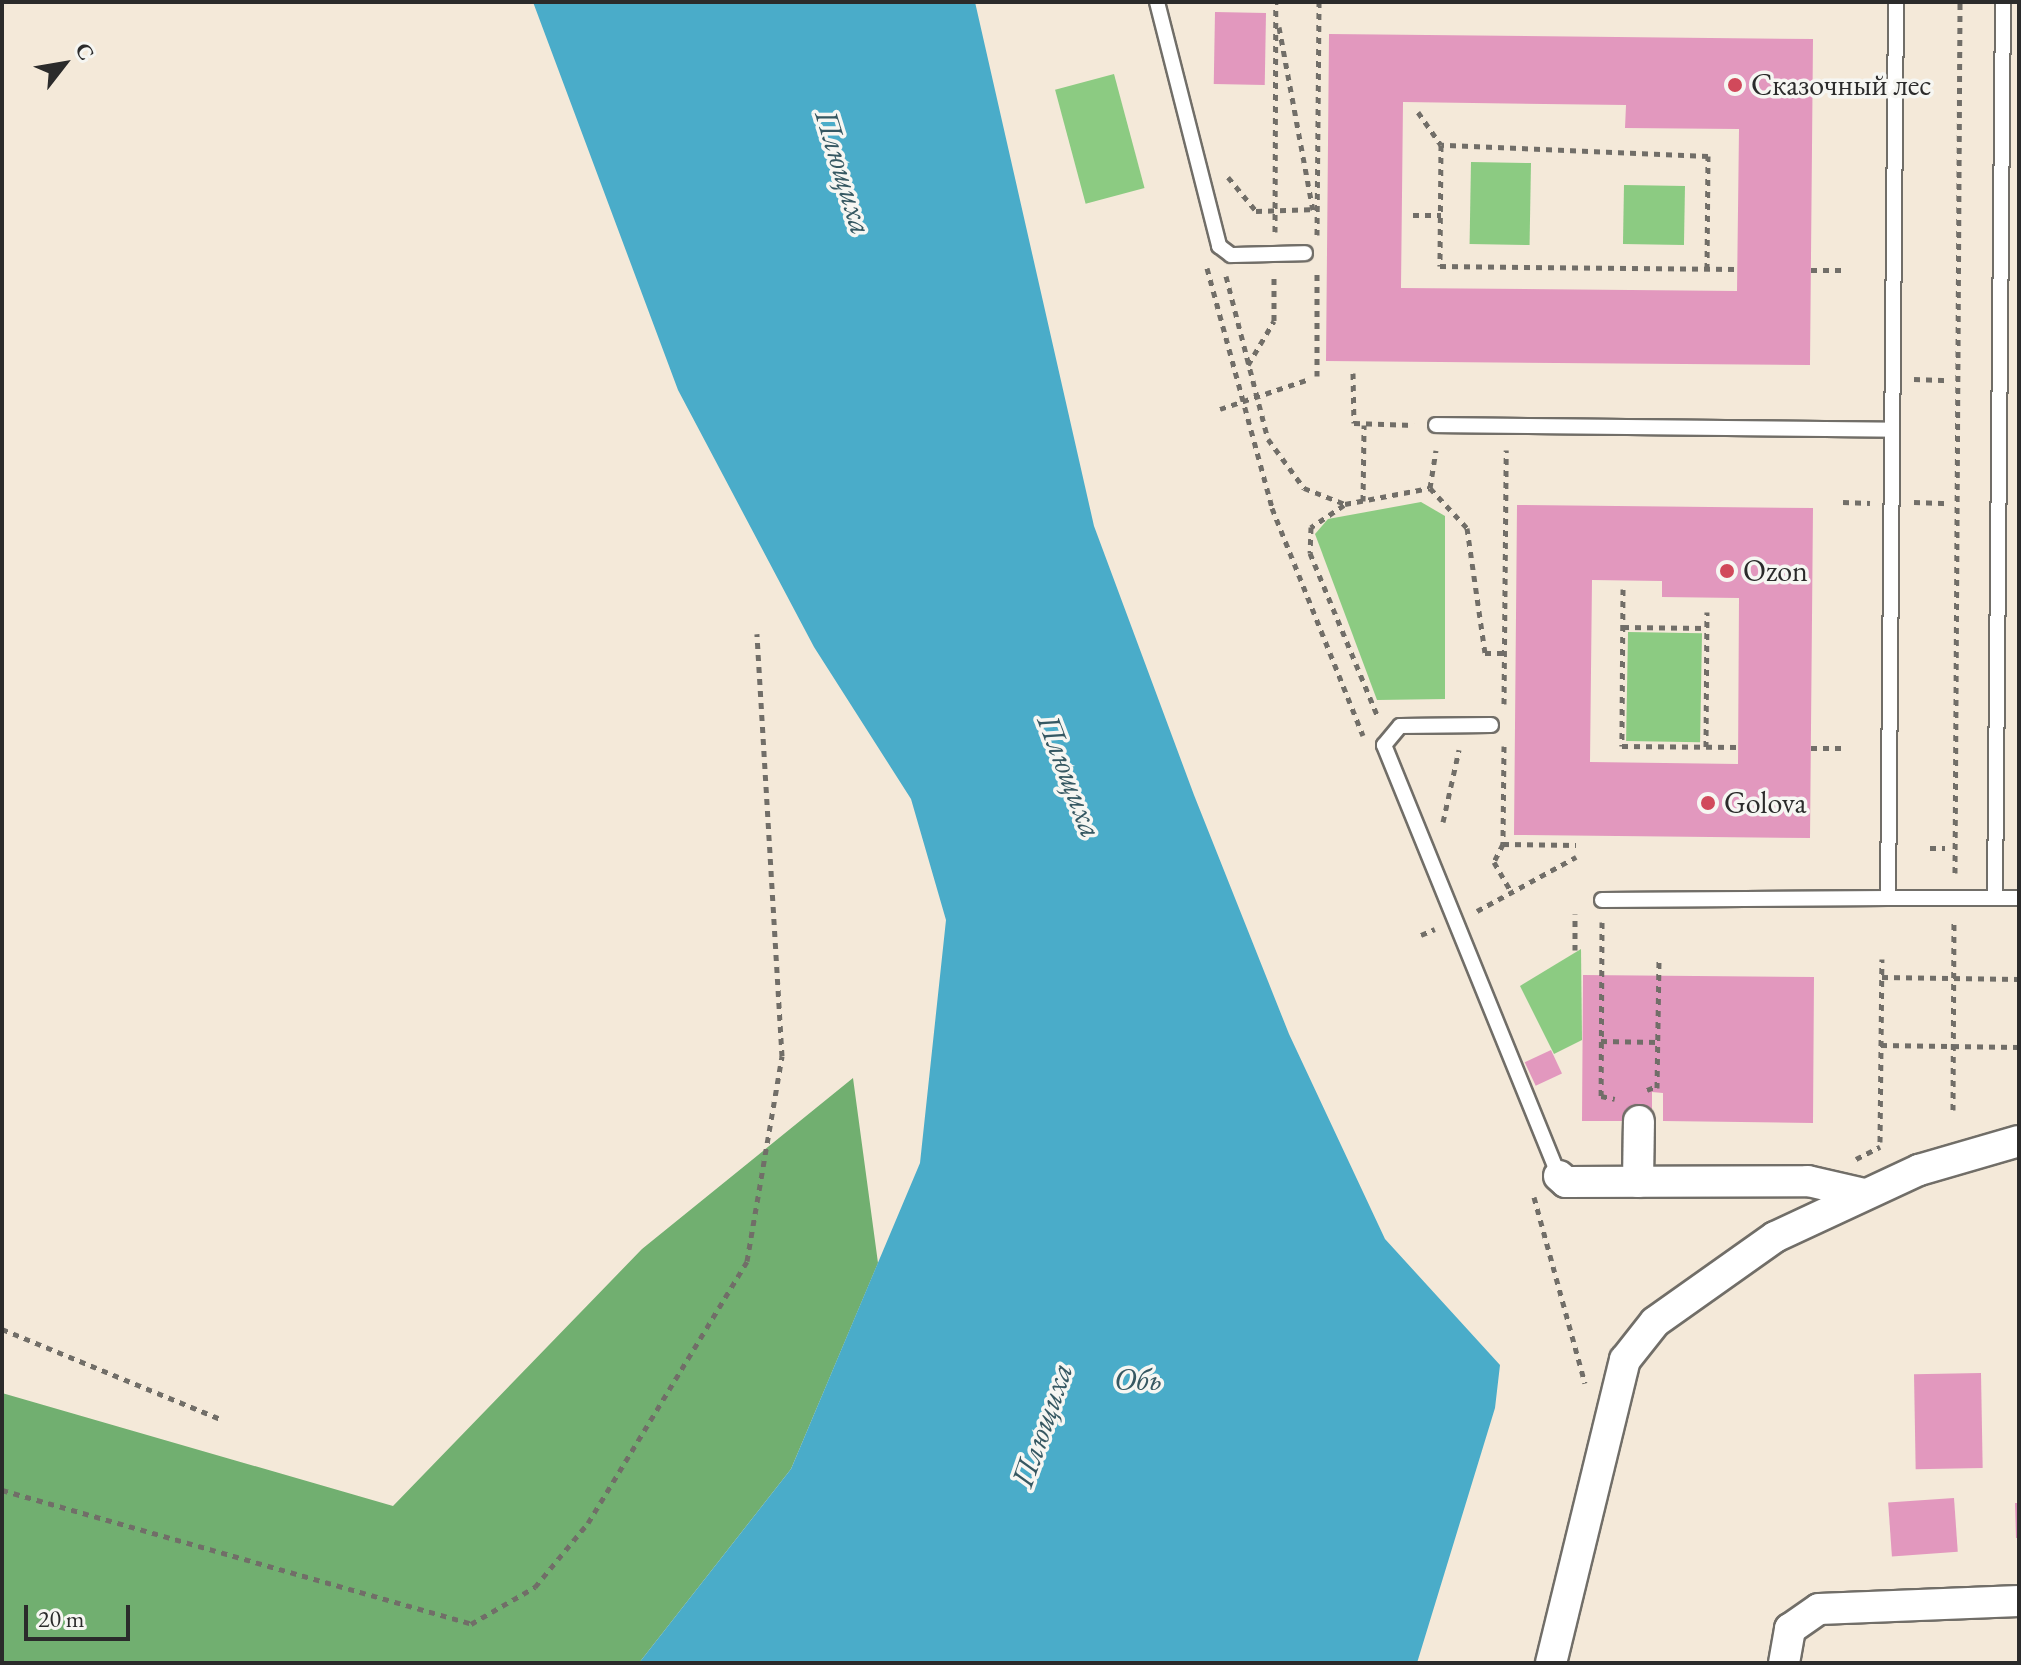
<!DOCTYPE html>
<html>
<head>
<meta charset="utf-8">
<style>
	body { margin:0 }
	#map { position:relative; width:2021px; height:1665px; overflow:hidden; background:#f4e9d9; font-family:"EB Garamond",serif }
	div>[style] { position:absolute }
	.green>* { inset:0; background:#8ccb82; transform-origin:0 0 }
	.forest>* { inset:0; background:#71af70 }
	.water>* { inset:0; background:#4aacc9 }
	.building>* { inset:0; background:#e298be; transform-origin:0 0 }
	.path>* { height:5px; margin-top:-2.5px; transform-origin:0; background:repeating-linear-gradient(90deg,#716e68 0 6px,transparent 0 12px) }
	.roads { filter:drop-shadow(2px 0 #716e68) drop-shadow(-2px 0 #716e68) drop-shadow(0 2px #716e68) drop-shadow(0 -2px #716e68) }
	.service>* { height:14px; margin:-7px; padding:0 7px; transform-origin:7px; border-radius:7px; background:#fff }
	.minor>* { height:30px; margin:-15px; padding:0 15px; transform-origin:15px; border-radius:15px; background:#fff }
	.dots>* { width:22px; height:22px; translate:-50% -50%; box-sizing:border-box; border:4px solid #f6f6f2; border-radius:50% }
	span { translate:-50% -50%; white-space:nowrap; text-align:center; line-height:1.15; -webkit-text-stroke:7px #f6f6f2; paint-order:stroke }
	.poi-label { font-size:30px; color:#2b2b2b }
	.left { translate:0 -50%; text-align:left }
	.water-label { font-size:32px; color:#365862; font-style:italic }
	.frame { position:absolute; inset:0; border:4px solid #2b2b2b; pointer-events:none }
	.north { position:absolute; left:24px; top:24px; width:80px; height:80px; -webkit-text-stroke:6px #f6f6f2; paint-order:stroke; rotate:59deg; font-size:22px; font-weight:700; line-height:32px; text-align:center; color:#2b2b2b }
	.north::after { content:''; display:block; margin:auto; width:28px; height:36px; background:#2b2b2b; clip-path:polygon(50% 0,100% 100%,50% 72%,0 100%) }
	.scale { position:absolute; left:24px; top:1605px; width:106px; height:36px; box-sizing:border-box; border:4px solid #2b2b2b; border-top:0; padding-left:10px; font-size:24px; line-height:28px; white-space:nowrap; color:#2b2b2b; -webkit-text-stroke:6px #f6f6f2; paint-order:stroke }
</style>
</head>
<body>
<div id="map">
	<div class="green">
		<div style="left:1114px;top:74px;width:118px;height:61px;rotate:75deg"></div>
		<div style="left:1471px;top:162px;width:60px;height:82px;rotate:1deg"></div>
		<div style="left:1624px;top:185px;width:61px;height:59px;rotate:1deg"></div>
		<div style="clip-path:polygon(1421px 502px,1445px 516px,1445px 699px,1377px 700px,1315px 534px,1328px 519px)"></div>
		<div style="left:1628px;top:632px;width:74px;height:109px;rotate:1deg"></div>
		<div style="clip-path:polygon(1581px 949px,1582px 1040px,1554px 1054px,1520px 986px)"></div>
	</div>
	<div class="forest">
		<div style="clip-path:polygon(853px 1078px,878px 1263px,791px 1469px,639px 1663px,2px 1663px,2px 1393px,393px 1506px,642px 1249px)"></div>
	</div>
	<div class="water">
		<div style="clip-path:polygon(533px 2px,975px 2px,1094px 526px,1194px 795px,1289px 1034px,1385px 1239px,1500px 1365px,1495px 1408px,1417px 1663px,639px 1663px,791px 1469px,920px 1163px,946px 920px,911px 799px,814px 647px,678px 390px)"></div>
	</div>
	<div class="building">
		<div style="left:1215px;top:12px;width:51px;height:72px;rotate:1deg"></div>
		<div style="clip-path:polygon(evenodd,1329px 34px,1813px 39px,1810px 365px,1326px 361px,1329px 34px,1403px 102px,1626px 105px,1625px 128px,1739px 129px,1737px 291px,1401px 288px,1403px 102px)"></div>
		<div style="clip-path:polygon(evenodd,1517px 505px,1813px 508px,1810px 838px,1514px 835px,1517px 505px,1592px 580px,1662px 581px,1662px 597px,1739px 598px,1738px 764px,1590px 762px,1592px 580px)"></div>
		<div style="clip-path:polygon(1583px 975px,1814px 977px,1813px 1123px,1663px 1121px,1663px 1093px,1652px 1092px,1652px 1121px,1582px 1121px)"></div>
		<div style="left:1551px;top:1050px;width:26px;height:29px;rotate:65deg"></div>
		<div style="left:1981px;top:1373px;width:95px;height:67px;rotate:89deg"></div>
		<div style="left:1954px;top:1498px;width:54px;height:66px;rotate:86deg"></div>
		<div style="clip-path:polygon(2015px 1503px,2019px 1503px,2019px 1538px,2016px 1538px)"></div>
	</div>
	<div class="path">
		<div style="left:1279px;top:27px;width:186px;rotate:79.5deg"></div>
		<div style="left:1418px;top:112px;width:40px;rotate:55.1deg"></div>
		<div style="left:1228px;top:177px;width:44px;rotate:50.5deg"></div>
		<div style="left:1256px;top:211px;width:62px;rotate:-1.8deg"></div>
		<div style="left:1413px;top:215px;width:28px"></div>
		<div style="left:1275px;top:232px;width:230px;rotate:-89.8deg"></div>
		<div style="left:1317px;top:235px;width:233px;rotate:-89.5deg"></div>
		<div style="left:1207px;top:268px;width:249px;rotate:74.8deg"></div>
		<div style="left:1272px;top:508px;width:245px;rotate:68.2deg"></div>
		<div style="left:1707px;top:269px;width:113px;rotate:-89.5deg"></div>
		<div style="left:1708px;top:156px;width:267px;rotate:-177.6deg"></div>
		<div style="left:1441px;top:145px;width:121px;rotate:90.5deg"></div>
		<div style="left:1440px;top:266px;width:297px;rotate:0.6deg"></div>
		<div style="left:1811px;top:270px;width:34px"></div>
		<div style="left:1226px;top:276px;width:168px;rotate:75.6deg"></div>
		<div style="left:1268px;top:439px;width:61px;rotate:53.7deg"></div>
		<div style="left:1304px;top:488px;width:44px;rotate:21.3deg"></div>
		<div style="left:1345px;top:504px;width:86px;rotate:-10.7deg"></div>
		<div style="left:1430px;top:488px;width:38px;rotate:-81deg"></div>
		<div style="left:1248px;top:365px;width:51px;rotate:-59.4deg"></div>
		<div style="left:1274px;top:321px;width:43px;rotate:-90deg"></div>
		<div style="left:1353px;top:373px;width:50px;rotate:88.9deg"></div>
		<div style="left:1354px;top:423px;width:60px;rotate:1.9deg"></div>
		<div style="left:1317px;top:376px;width:103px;rotate:-90deg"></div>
		<div style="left:1914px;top:379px;width:35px;rotate:2deg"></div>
		<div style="left:1220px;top:409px;width:94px;rotate:-18.6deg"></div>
		<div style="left:1430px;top:488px;width:54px;rotate:47.2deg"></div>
		<div style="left:1467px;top:528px;width:126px;rotate:81.8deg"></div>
		<div style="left:1485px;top:653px;width:19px"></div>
		<div style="left:1363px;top:501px;width:76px;rotate:-89.2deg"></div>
		<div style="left:1843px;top:502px;width:27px;rotate:2deg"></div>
		<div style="left:1914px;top:502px;width:35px;rotate:2deg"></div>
		<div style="left:1344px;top:505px;width:40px;rotate:146deg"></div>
		<div style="left:1311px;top:527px;width:26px;rotate:92deg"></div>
		<div style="left:1310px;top:553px;width:178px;rotate:67.5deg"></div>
		<div style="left:1623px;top:589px;width:157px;rotate:90.4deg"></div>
		<div style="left:1622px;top:746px;width:116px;rotate:0.5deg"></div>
		<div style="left:1623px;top:627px;width:84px;rotate:0.7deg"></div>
		<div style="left:1504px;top:704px;width:254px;rotate:-89.5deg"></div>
		<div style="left:1504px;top:746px;width:98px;rotate:90.6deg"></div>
		<div style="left:1503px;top:844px;width:73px;rotate:0.8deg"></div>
		<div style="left:1706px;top:747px;width:135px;rotate:-89.6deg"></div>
		<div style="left:1811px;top:748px;width:31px"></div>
		<div style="left:1443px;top:822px;width:74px;rotate:-77.5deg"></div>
		<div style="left:1503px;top:844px;width:20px;rotate:117deg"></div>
		<div style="left:1494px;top:862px;width:34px;rotate:60deg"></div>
		<div style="left:1930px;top:848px;width:15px"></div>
		<div style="left:1955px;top:873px;width:871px;rotate:-89.67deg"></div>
		<div style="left:1477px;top:911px;width:113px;rotate:-28.6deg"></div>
		<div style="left:1602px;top:922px;width:174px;rotate:90.3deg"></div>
		<div style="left:1601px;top:1096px;width:14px;rotate:12deg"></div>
		<div style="left:1421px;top:935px;width:15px;rotate:-23deg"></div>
		<div style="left:1575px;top:950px;width:36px;rotate:-90deg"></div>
		<div style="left:1882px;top:977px;width:137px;rotate:0.8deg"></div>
		<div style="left:2018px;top:1020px;width:1px"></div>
		<div style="left:1601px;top:1041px;width:57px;rotate:1deg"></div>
		<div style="left:1881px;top:1045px;width:137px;rotate:0.8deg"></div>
		<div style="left:1657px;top:1088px;width:131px;rotate:-89.1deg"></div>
		<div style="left:1647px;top:1090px;width:11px;rotate:-22deg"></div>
		<div style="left:1953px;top:1110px;width:187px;rotate:-89.7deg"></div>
		<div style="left:1880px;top:1142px;width:183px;rotate:-89.4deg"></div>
		<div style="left:1856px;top:1159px;width:27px;rotate:-27deg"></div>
		<div style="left:1534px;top:1197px;width:193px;rotate:74.7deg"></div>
		<div style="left:2px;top:1329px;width:236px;rotate:22.4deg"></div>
		<div style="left:2px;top:1490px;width:488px;rotate:15.9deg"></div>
		<div style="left:471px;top:1624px;width:74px;rotate:-30deg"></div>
		<div style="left:535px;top:1587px;width:83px;rotate:-50.4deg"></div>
		<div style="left:588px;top:1523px;width:306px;rotate:-58.7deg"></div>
		<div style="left:747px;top:1261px;width:208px;rotate:-80.3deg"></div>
		<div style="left:782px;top:1056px;width:423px;rotate:-93.4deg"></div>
	</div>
	<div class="roads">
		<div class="service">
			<div style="left:1157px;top:2px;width:252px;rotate:75.7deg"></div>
			<div style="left:1219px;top:246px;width:15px;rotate:37deg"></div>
			<div style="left:1231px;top:255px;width:74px;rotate:-1.5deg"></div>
			<div style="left:1896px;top:2px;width:896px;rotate:90.51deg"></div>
			<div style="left:1888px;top:898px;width:131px"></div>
			<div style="left:1436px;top:425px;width:456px;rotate:0.6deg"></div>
			<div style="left:1491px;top:725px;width:91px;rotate:179.4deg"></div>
			<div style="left:1400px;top:726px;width:25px;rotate:130deg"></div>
			<div style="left:1384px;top:745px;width:465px;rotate:67.9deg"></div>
			<div style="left:1995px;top:898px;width:896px;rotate:-89.49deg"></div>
			<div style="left:1602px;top:900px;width:286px;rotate:-0.4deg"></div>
		</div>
		<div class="minor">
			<div style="left:1559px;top:1176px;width:9px;rotate:41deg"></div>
			<div style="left:1566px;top:1182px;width:242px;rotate:-0.2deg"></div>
			<div style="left:1808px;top:1181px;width:57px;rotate:13.1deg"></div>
			<div style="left:1638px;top:1182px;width:61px;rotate:-89.1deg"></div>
			<div style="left:1551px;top:1663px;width:312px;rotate:-76.3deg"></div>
			<div style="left:1625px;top:1360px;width:48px;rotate:-51.7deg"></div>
			<div style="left:1655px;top:1322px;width:147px;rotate:-35.3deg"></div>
			<div style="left:1775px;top:1237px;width:159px;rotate:-25deg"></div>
			<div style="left:1919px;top:1170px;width:104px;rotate:-16.2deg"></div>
			<div style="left:1784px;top:1663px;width:35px;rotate:-80deg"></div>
			<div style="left:1790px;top:1629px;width:35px;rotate:-35deg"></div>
			<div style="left:1819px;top:1609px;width:200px;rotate:-2.3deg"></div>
		</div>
	</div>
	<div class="dots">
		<div style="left:1735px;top:85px;background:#d1495b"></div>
		<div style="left:1727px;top:571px;background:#d1495b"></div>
		<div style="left:1708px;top:803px;background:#d1495b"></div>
	</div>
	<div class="poi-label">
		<span class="left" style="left:1751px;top:85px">Сказочный лес</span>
		<span class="left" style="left:1743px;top:571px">Ozon</span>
		<span class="left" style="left:1724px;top:803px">Golova</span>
	</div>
	<div class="water-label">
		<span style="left:844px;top:172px;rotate:73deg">Плющиха</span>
		<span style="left:1070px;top:776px;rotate:69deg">Плющиха</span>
		<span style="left:1138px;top:1379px">Обь</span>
		<span style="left:1042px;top:1425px;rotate:-71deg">Плющиха</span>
	</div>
	<div class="frame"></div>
	<div class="north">С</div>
	<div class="scale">20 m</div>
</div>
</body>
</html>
